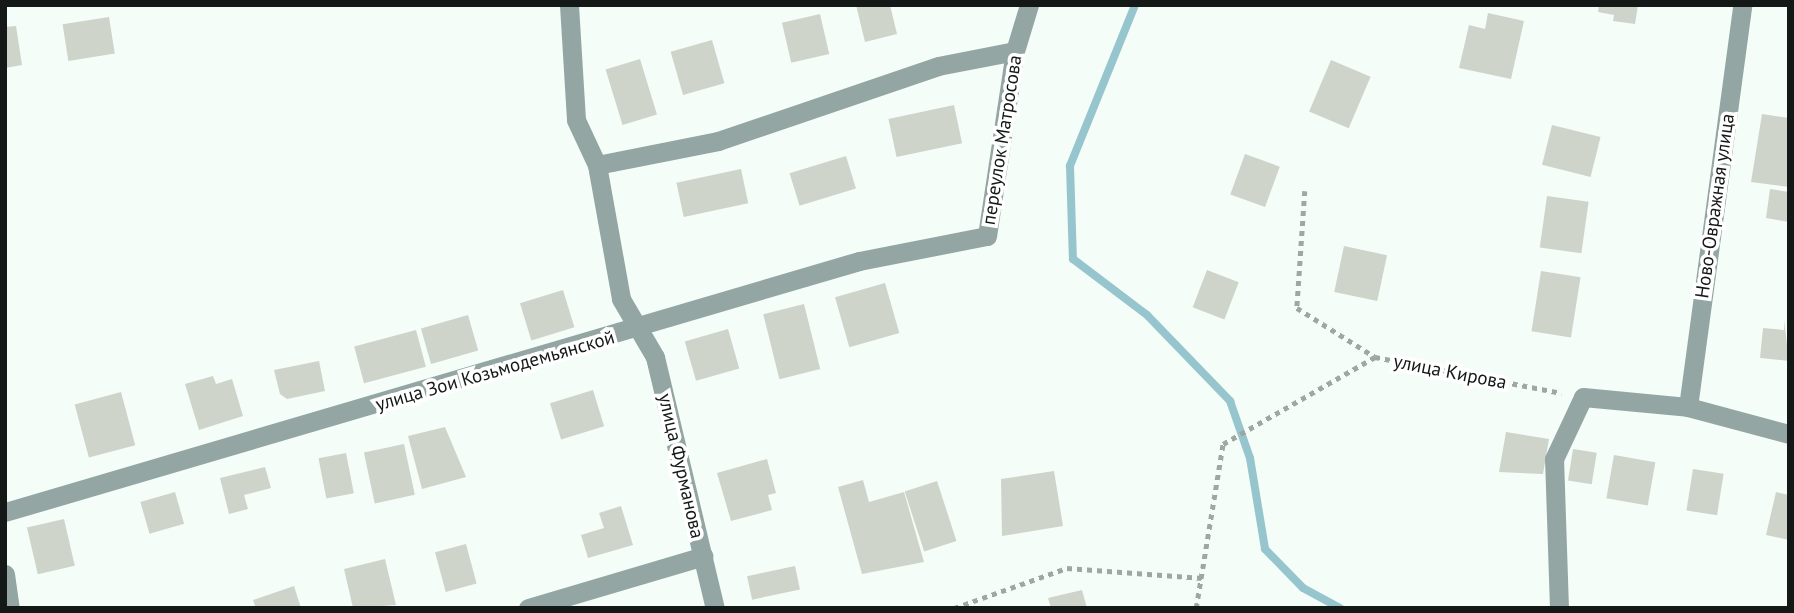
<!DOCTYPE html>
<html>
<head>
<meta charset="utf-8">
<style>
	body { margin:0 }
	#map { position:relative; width:1794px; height:613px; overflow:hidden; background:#f4fdf7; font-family:"PT Sans",sans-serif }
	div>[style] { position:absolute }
	.stream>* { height:8px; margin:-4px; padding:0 4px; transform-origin:4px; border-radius:4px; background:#97c5ce }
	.building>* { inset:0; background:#cfd4cb; transform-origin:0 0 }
	.path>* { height:4.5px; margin-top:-2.25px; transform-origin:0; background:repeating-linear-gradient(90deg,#a0a7a2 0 5px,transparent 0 10px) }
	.minor>* { height:19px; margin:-9.5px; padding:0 9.5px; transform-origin:9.5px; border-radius:9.5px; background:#93a6a3 }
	span { translate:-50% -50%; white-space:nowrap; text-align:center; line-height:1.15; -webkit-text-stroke:7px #fff; paint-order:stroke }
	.street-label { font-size:19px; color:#141816 }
	.frame { position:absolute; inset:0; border:7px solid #141816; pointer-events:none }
</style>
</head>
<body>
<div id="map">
	<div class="stream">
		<div style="left:1135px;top:5px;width:174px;rotate:112deg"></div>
		<div style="left:1070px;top:166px;width:93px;rotate:88.2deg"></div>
		<div style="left:1073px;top:259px;width:93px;rotate:37.1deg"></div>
		<div style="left:1147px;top:315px;width:120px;rotate:46deg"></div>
		<div style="left:1230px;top:401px;width:60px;rotate:70.7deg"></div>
		<div style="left:1250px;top:458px;width:92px;rotate:80.6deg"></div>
		<div style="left:1265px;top:549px;width:54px;rotate:45.7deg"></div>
		<div style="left:1303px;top:588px;width:42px;rotate:28.4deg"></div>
	</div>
	<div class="building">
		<div style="clip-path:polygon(856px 5px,890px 5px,897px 34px,865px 42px)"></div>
		<div style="clip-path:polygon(1599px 5px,1638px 5px,1635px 24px,1613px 21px,1614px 15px,1598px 12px)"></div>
		<div style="clip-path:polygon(1488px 13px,1524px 21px,1511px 79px,1459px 68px,1469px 25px,1485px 29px)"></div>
		<div style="left:820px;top:14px;width:41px;height:39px;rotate:77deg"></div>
		<div style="left:109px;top:17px;width:37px;height:47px;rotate:81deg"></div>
		<div style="clip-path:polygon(16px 26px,22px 65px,5px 68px,5px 27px)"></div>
		<div style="left:712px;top:40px;width:45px;height:43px;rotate:74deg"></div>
		<div style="left:640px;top:59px;width:58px;height:36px;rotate:73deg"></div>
		<div style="left:1331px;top:60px;width:43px;height:56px;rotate:23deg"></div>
		<div style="left:954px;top:105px;width:39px;height:67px;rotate:78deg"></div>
		<div style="clip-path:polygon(1762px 114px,1789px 118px,1789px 187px,1751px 182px)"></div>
		<div style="left:1552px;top:125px;width:50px;height:41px;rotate:14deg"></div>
		<div style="left:1245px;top:154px;width:37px;height:43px;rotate:20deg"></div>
		<div style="left:846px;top:156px;width:34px;height:59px;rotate:73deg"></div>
		<div style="left:741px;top:169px;width:35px;height:66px;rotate:78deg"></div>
		<div style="clip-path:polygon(1770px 189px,1789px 192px,1789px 222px,1766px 218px)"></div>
		<div style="left:1547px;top:196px;width:42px;height:52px;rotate:8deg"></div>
		<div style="left:1344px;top:246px;width:44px;height:47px;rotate:12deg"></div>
		<div style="left:1207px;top:270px;width:34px;height:40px;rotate:21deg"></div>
		<div style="left:1541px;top:271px;width:40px;height:61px;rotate:9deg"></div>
		<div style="left:885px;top:283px;width:52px;height:52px;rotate:74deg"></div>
		<div style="left:563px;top:290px;width:39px;height:45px;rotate:73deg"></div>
		<div style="left:804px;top:304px;width:67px;height:42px;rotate:76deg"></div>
		<div style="left:468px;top:315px;width:37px;height:49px;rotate:74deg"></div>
		<div style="clip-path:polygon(1784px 320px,1789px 361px,1760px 358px,1763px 328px,1784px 330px)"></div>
		<div style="left:728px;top:329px;width:41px;height:45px;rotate:74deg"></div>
		<div style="left:416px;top:330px;width:38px;height:64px;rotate:75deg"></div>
		<div style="clip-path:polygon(319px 361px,325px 391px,287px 399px,280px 394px,274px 370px)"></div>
		<div style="clip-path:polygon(213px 376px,216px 384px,232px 379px,243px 416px,199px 430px,185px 384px)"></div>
		<div style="left:593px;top:390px;width:38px;height:45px;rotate:73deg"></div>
		<div style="left:121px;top:392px;width:55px;height:48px;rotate:75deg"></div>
		<div style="clip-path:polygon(445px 427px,466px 477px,422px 489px,408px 436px)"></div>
		<div style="clip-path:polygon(1506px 432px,1549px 439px,1543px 474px,1499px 472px)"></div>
		<div style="left:404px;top:444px;width:52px;height:41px;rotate:78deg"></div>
		<div style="left:1573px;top:449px;width:24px;height:32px;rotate:9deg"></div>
		<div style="left:346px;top:453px;width:41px;height:28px;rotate:79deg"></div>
		<div style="left:1614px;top:455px;width:42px;height:44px;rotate:10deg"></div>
		<div style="clip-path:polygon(767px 459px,776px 493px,768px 495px,772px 510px,731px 521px,717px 473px)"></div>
		<div style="clip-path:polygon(265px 467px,271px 488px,244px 495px,248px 509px,229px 514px,220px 478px)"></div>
		<div style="left:1693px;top:469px;width:31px;height:42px;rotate:9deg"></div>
		<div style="clip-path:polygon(1054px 471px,1063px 526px,1002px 536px,1001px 479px)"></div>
		<div style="clip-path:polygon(863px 480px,869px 502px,904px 492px,924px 562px,862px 574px,838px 487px)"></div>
		<div style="left:937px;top:481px;width:63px;height:34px;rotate:72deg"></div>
		<div style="left:175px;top:492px;width:33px;height:36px;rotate:74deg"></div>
		<div style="clip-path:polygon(1776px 492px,1789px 495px,1789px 540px,1766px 535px)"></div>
		<div style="clip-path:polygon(621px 506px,633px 545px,588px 558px,581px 535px,604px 528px,599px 513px)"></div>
		<div style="left:64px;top:519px;width:48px;height:38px;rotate:77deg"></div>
		<div style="left:466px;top:544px;width:41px;height:32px;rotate:75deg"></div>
		<div style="clip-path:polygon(385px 559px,396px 605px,353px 608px,344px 569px)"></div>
		<div style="left:795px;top:566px;width:24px;height:49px;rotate:78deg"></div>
		<div style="clip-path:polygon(294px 586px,301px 608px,256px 608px,253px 600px)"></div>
		<div style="clip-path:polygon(1082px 590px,1087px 608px,1051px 608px,1048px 598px)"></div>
	</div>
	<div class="path">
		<div style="left:1305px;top:191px;width:117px;rotate:93.9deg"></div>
		<div style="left:1297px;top:308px;width:92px;rotate:32.1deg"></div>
		<div style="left:954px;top:608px;width:120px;rotate:-19.5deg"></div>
		<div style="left:1067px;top:568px;width:136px;rotate:4.2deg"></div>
		<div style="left:1196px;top:608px;width:166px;rotate:-80.7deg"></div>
		<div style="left:1223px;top:444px;width:175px;rotate:-29.8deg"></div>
		<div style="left:1375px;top:357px;width:190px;rotate:10.9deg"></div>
	</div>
	<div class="minor">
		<div style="left:569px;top:5px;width:115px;rotate:86.5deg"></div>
		<div style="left:576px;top:120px;width:50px;rotate:65deg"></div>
		<div style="left:597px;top:165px;width:136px;rotate:79.8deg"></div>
		<div style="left:621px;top:299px;width:67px;rotate:59.6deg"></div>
		<div style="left:655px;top:357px;width:258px;rotate:76.6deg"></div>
		<div style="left:597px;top:165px;width:123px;rotate:-11.2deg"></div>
		<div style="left:718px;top:141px;width:232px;rotate:-18.8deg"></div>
		<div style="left:938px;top:66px;width:78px;rotate:-11deg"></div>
		<div style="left:1688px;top:407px;width:406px;rotate:-82.3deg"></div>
		<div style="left:5px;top:512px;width:890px;rotate:-16.38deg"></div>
		<div style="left:859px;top:261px;width:130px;rotate:-11.1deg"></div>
		<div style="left:987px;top:236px;width:187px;rotate:-81.4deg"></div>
		<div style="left:1015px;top:51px;width:48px;rotate:-73.1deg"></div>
		<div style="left:5px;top:574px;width:34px;rotate:82deg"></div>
		<div style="left:528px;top:608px;width:183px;rotate:-16.5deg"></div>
		<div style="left:1559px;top:608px;width:149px;rotate:-91.9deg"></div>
		<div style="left:1554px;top:459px;width:68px;rotate:-64.9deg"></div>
		<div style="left:1583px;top:397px;width:105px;rotate:5.4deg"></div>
		<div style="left:1688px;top:407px;width:105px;rotate:15deg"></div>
	</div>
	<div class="street-label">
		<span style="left:1002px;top:140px;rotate:-81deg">переулок Матросова</span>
		<span style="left:1715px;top:206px;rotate:-82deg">Ново-Овражная улица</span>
		<span style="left:495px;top:371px;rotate:-16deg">улица Зои Козьмодемьянской</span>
		<span style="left:1450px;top:372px;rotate:11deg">улица Кирова</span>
		<span style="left:681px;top:466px;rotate:77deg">улица Фурманова</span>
	</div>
	<div class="frame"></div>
</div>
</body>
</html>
